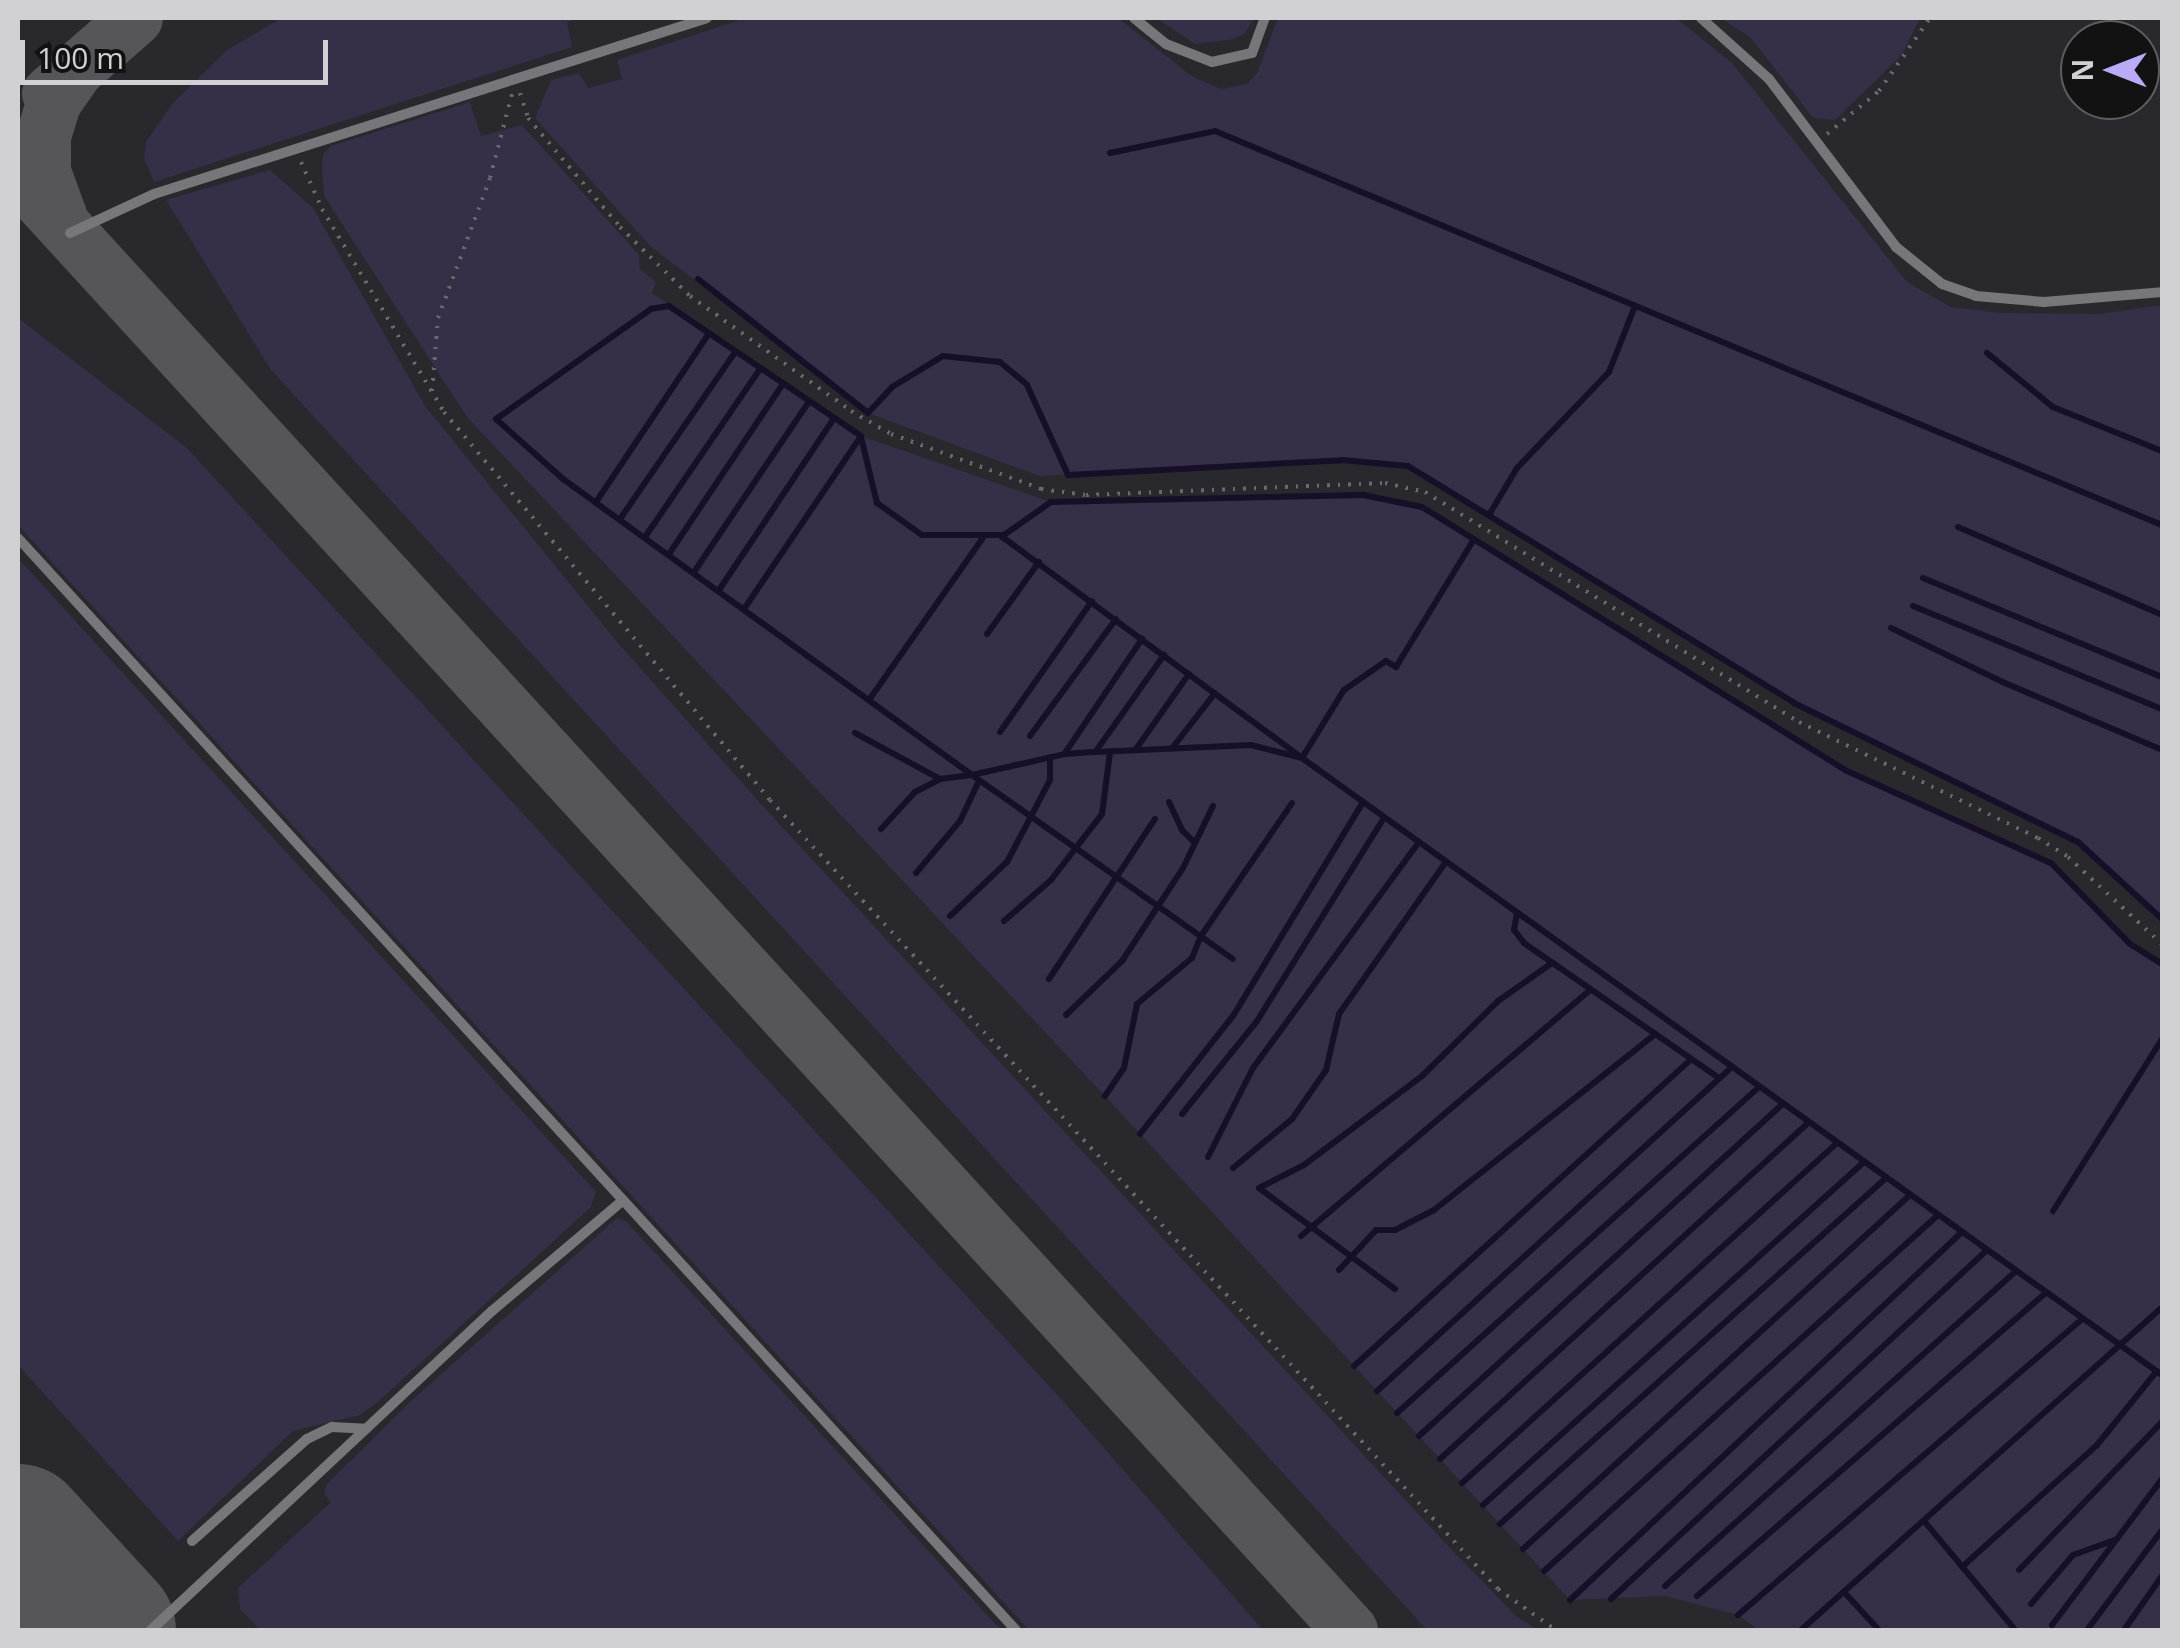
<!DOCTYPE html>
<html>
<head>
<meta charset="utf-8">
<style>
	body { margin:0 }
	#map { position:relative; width:2180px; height:1648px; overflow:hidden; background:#29282c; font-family:"Open Sans",sans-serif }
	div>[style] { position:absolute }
	.green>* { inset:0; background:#352f47 }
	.stream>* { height:6px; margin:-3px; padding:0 3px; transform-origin:3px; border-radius:3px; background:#160f27 }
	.taxiway>* { height:55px; margin:-27.5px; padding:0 27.5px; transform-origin:27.5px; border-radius:27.5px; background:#565559 }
	.runway>* { height:140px; margin:-70px; padding:0 70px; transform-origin:70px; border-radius:70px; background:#565559 }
	.path>* { height:4px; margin-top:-2px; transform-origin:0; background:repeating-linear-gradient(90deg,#69686c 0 2.5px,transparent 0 10.5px) }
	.lane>* { height:10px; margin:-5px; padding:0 5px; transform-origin:5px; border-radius:5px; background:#77767b }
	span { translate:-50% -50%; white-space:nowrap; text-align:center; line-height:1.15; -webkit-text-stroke:10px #121213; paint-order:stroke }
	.frame { position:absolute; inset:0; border:20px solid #d1d1d4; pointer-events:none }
	.north { position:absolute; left:2060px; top:20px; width:100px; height:100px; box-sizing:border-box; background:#121213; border:2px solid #5e5e60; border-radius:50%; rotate:270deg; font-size:28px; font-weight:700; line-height:40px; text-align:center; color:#d1d1d4 }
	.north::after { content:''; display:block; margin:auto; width:35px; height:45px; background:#bbaaf6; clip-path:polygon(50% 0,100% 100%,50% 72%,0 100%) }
	.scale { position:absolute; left:20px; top:40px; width:308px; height:45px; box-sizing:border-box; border:5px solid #d1d1d4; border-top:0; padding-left:12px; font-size:30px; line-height:35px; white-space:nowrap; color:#d1d1d4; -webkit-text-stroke:8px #121213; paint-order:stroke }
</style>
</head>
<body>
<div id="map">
	<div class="green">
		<div style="clip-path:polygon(282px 18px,574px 18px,574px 20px,567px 22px,572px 47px,154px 182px,144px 158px,146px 142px,172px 104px,227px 50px)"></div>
		<div style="clip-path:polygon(746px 18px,1118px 18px,1193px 77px,1222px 89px,1247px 84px,1257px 73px,1278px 18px,1676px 18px,1732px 63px,1907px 282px,1951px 307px,2000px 313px,2099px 314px,2162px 305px,2162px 919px,2078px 842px,1794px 703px,1409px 466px,1342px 460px,1040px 476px,868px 413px,650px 246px,535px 118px,551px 80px,579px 73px,588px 88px,622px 79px,617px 60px)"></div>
		<div style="clip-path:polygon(1156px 18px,1254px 18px,1245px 33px,1234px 39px,1195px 44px)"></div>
		<div style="clip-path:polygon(1721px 18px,1920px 18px,1902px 55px,1835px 120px,1813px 118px,1751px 38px)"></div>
		<div style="clip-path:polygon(470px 102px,481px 136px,522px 125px,639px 255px,640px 269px,656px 282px,652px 293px,861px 436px,1051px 502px,1363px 495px,1422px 507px,1847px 771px,2051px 863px,2130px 944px,2162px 964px,2162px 1630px,1759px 1630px,1738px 1615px,1665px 1596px,1570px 1600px,1105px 1096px,467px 417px,324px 196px,322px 168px,323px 154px,331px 146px)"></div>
		<div style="clip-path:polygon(270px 170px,313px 208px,425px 406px,618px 643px,761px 804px,1447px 1545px,1517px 1617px,1538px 1630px,1427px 1630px,271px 370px,166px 200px)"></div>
		<div style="clip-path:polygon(18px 318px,187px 448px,1062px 1400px,1263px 1630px,1029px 1630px,18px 525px)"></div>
		<div style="clip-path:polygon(18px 558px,596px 1192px,591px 1207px,379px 1401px,360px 1415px,293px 1431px,178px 1541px,18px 1365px)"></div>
		<div style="clip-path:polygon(617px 1218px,626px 1221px,1001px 1630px,260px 1630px,240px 1609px,238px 1588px,331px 1502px,324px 1494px,327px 1484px,410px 1402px)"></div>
	</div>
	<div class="stream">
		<div style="left:1110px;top:153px;width:107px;rotate:-11.8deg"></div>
		<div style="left:1215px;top:131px;width:1026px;rotate:22.59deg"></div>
		<div style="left:698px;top:279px;width:216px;rotate:38.2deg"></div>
		<div style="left:868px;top:413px;width:35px;rotate:-47deg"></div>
		<div style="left:892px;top:387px;width:60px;rotate:-31.3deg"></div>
		<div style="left:943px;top:356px;width:57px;rotate:6deg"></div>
		<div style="left:1000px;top:362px;width:35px;rotate:40deg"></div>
		<div style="left:1027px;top:385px;width:99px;rotate:65.5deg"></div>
		<div style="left:1068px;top:475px;width:274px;rotate:-3.1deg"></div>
		<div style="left:1342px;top:460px;width:66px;rotate:5.2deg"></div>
		<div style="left:1408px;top:466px;width:453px;rotate:31.5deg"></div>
		<div style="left:1794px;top:703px;width:316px;rotate:26.1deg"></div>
		<div style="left:2078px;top:842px;width:114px;rotate:42.5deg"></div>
		<div style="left:1987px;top:353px;width:85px;rotate:39.3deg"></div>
		<div style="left:2053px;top:407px;width:118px;rotate:22deg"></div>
		<div style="left:861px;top:437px;width:68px;rotate:76.4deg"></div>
		<div style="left:877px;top:503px;width:55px;rotate:35.4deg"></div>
		<div style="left:922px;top:535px;width:82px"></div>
		<div style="left:1004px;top:535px;width:57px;rotate:-35.1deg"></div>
		<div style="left:1051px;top:502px;width:312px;rotate:-1.3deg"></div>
		<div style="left:1363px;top:495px;width:60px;rotate:11.5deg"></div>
		<div style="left:1422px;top:507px;width:500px;rotate:31.85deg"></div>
		<div style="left:1847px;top:771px;width:224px;rotate:24.3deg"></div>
		<div style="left:2051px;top:863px;width:113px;rotate:45.7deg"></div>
		<div style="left:2130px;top:944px;width:38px;rotate:32deg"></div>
		<div style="left:596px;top:502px;width:203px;rotate:-56.2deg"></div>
		<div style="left:1489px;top:515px;width:55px;rotate:-59.2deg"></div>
		<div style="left:1517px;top:468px;width:133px;rotate:-46.2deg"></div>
		<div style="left:1609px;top:372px;width:71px;rotate:-68.5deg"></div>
		<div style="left:620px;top:519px;width:203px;rotate:-55.4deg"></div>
		<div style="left:1958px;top:527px;width:222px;rotate:23.3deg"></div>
		<div style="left:1001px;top:536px;width:374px;rotate:36.4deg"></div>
		<div style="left:1302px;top:758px;width:80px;rotate:-58.3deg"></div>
		<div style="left:1344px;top:690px;width:51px;rotate:-34.6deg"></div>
		<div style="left:1386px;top:661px;width:12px;rotate:31deg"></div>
		<div style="left:1396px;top:667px;width:150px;rotate:-58.6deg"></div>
		<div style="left:645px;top:537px;width:204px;rotate:-55.6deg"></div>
		<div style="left:669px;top:554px;width:203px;rotate:-56.2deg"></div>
		<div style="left:694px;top:572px;width:204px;rotate:-56deg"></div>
		<div style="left:1923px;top:578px;width:259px;rotate:22.5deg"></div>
		<div style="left:719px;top:590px;width:205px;rotate:-56.2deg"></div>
		<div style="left:1913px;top:606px;width:269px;rotate:22.5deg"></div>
		<div style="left:744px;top:609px;width:209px;rotate:-55.9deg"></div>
		<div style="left:861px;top:436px;width:232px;rotate:-145.9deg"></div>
		<div style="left:669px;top:306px;width:18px;rotate:171deg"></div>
		<div style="left:651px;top:309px;width:190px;rotate:144.6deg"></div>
		<div style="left:496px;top:419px;width:90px;rotate:41.8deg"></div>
		<div style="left:563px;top:479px;width:505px;rotate:35.89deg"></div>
		<div style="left:972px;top:775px;width:95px;rotate:-12.7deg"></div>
		<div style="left:1065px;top:754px;width:31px;rotate:-4deg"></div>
		<div style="left:1096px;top:752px;width:155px;rotate:-2.6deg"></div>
		<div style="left:1251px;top:745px;width:53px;rotate:14.3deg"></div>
		<div style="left:1302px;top:758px;width:1058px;rotate:35.66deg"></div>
		<div style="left:1891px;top:628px;width:127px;rotate:25.8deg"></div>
		<div style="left:2005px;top:683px;width:171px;rotate:23.1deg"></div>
		<div style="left:987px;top:634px;width:89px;rotate:-54.2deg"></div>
		<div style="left:869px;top:700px;width:198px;rotate:-54.9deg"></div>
		<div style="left:1000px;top:732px;width:160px;rotate:-54.9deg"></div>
		<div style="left:855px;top:733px;width:97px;rotate:28.4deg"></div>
		<div style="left:1030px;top:736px;width:145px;rotate:-53.7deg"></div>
		<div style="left:1173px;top:747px;width:68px;rotate:-52.1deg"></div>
		<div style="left:1136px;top:749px;width:92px;rotate:-54.8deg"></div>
		<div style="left:1096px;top:751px;width:118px;rotate:-54.7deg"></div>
		<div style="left:1065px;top:753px;width:138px;rotate:-56deg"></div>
		<div style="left:1169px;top:802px;width:31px;rotate:65deg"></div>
		<div style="left:1182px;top:830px;width:18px;rotate:45deg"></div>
		<div style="left:881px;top:829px;width:50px;rotate:-47.4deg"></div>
		<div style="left:915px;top:792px;width:28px;rotate:-27deg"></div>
		<div style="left:940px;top:779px;width:32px;rotate:-7deg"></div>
		<div style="left:972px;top:775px;width:319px;rotate:35.2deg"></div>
		<div style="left:916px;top:873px;width:68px;rotate:-49.8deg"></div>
		<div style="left:960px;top:821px;width:44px;rotate:-64.6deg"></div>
		<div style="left:1517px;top:913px;width:17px;rotate:100deg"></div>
		<div style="left:1514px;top:930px;width:16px;rotate:52deg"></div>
		<div style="left:1524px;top:943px;width:237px;rotate:34.7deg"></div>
		<div style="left:950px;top:916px;width:79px;rotate:-43.5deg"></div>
		<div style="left:1007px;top:862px;width:93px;rotate:-62.3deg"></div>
		<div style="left:1050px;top:780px;width:23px;rotate:-90deg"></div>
		<div style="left:1004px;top:921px;width:62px;rotate:-41.1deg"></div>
		<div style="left:1051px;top:880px;width:83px;rotate:-52.3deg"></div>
		<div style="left:1102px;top:814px;width:63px;rotate:-82.6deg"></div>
		<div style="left:1049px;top:979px;width:192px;rotate:-56.5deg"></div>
		<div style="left:1066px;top:1015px;width:78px;rotate:-44deg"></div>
		<div style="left:1122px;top:961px;width:111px;rotate:-56.7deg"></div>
		<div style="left:1183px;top:868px;width:69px;rotate:-64.2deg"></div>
		<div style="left:1105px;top:1096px;width:34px;rotate:-56deg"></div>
		<div style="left:1124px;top:1068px;width:65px;rotate:-78.5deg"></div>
		<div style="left:1137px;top:1004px;width:72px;rotate:-39.9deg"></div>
		<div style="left:1192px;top:958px;width:24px;rotate:-68deg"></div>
		<div style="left:1201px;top:936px;width:161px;rotate:-55.6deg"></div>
		<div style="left:1182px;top:1114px;width:119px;rotate:-51.1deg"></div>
		<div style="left:1257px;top:1021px;width:239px;rotate:-58deg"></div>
		<div style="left:1140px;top:1134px;width:150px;rotate:-51.8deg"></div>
		<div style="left:1233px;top:1016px;width:250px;rotate:-58.7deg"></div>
		<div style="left:1208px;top:1157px;width:100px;rotate:-63.2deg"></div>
		<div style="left:1253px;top:1068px;width:280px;rotate:-53.7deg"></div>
		<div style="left:1233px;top:1168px;width:77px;rotate:-39.7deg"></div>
		<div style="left:1292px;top:1119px;width:60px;rotate:-55.2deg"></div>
		<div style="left:1326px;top:1070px;width:57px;rotate:-76.9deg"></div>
		<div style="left:1339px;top:1014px;width:186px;rotate:-54.9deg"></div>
		<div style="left:2053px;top:1211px;width:204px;rotate:-57.6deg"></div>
		<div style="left:1301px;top:1236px;width:380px;rotate:-40.4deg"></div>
		<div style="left:1339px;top:1270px;width:54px;rotate:-47.2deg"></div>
		<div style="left:1376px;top:1230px;width:19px"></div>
		<div style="left:1395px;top:1230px;width:44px;rotate:-27.1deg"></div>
		<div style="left:1434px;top:1210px;width:283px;rotate:-38.5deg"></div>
		<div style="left:1395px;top:1289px;width:169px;rotate:-143.4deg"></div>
		<div style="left:1259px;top:1188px;width:51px;rotate:-27.1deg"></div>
		<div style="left:1304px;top:1165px;width:148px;rotate:-37deg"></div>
		<div style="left:1422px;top:1076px;width:107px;rotate:-44.6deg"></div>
		<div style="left:1498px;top:1001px;width:66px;rotate:-35.1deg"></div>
		<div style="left:1354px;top:1366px;width:456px;rotate:-42.3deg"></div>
		<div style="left:1377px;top:1391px;width:481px;rotate:-42.4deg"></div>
		<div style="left:1397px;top:1413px;width:487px;rotate:-42deg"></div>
		<div style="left:1419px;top:1436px;width:493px;rotate:-42.4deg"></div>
		<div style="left:1440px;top:1459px;width:498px;rotate:-42.4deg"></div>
		<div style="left:1462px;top:1483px;width:506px;rotate:-42.2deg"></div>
		<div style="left:1483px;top:1505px;width:513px;rotate:-42deg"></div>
		<div style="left:1924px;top:1521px;width:142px;rotate:50.1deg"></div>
		<div style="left:1500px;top:1524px;width:518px;rotate:-41.87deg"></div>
		<div style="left:1523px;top:1549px;width:524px;rotate:-42.45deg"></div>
		<div style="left:1962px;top:1567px;width:182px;rotate:-42.1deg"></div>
		<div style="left:2097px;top:1445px;width:95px;rotate:-51deg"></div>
		<div style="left:2019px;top:1570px;width:206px;rotate:-46deg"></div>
		<div style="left:1544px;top:1571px;width:531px;rotate:-42.1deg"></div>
		<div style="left:1665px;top:1586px;width:472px;rotate:-41.9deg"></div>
		<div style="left:1844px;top:1592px;width:52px;rotate:47.4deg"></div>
		<div style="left:1697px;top:1596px;width:462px;rotate:-41deg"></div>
		<div style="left:1611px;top:1599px;width:513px;rotate:-42.87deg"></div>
		<div style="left:1570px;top:1600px;width:538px;rotate:-43.19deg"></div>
		<div style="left:2031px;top:1604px;width:65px;rotate:-49.4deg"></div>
		<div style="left:2073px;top:1555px;width:45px;rotate:-19.7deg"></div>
		<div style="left:1738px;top:1615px;width:454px;rotate:-40.7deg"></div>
		<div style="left:2052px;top:1625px;width:183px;rotate:-53deg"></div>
		<div style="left:1801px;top:1630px;width:484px;rotate:-41.8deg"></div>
		<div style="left:2087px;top:1630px;width:125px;rotate:-53.1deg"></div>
		<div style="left:2124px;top:1630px;width:66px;rotate:-54.9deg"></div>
	</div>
	<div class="taxiway">
		<div style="left:49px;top:93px;width:114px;rotate:-41.1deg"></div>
		<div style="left:18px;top:176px;width:1972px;rotate:47.51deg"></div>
		<div style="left:60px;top:218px;width:50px;rotate:-109.9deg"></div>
		<div style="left:43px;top:171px;width:35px;rotate:-90deg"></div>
		<div style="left:43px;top:136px;width:37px;rotate:-73deg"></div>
		<div style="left:54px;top:101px;width:40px;rotate:-55.1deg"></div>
	</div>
	<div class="runway">
		<div style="left:18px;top:1534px;width:130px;rotate:47.5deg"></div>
	</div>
	<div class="path">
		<div style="left:520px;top:93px;width:26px;rotate:72deg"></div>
		<div style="left:528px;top:118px;width:143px;rotate:49.8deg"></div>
		<div style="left:620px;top:227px;width:98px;rotate:44.6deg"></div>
		<div style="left:690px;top:296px;width:198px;rotate:35.5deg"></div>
		<div style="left:851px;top:411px;width:46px;rotate:29.9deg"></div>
		<div style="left:891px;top:434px;width:160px;rotate:20.1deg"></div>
		<div style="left:1041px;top:489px;width:45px;rotate:7.6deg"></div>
		<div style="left:1086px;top:495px;width:299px;rotate:-2.3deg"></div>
		<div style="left:1385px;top:483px;width:41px;rotate:12.7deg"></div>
		<div style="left:1425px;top:492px;width:439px;rotate:31.6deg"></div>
		<div style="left:1799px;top:722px;width:266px;rotate:25.9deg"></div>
		<div style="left:2038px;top:838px;width:36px;rotate:32deg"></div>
		<div style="left:2068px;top:857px;width:128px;rotate:42.8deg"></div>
		<div style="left:1827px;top:134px;width:67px;rotate:-39.6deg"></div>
		<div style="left:1879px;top:91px;width:89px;rotate:-55.1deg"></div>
		<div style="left:301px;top:162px;width:51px;rotate:65.9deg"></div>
		<div style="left:322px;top:209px;width:237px;rotate:59deg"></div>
		<div style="left:444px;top:412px;width:507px;rotate:49.96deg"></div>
		<div style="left:770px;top:800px;width:1074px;rotate:47.3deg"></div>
		<div style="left:1498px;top:1589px;width:71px;rotate:35.3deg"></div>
		<div style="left:432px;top:391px;width:73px;rotate:-85.3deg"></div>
		<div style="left:438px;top:318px;width:149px;rotate:-69.6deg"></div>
		<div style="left:490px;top:178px;width:87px;rotate:-75.3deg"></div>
	</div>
	<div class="lane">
		<div style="left:1134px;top:18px;width:41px;rotate:39.1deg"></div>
		<div style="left:1166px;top:44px;width:49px;rotate:21.4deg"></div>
		<div style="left:1212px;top:62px;width:41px;rotate:-12.7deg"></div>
		<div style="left:1252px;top:53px;width:37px;rotate:-70deg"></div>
		<div style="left:1701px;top:18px;width:91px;rotate:41.9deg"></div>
		<div style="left:1769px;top:79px;width:211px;rotate:52.9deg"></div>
		<div style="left:1896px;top:247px;width:59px;rotate:38.8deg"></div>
		<div style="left:1942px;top:284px;width:36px;rotate:19deg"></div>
		<div style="left:1976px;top:296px;width:68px;rotate:5deg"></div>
		<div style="left:2044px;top:302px;width:118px;rotate:-4.8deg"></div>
		<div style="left:70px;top:233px;width:93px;rotate:-24.9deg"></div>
		<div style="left:154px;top:194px;width:580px;rotate:-17.65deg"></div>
		<div style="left:18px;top:538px;width:1479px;rotate:47.58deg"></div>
		<div style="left:192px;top:1541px;width:154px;rotate:-41.6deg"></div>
		<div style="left:307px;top:1439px;width:28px;rotate:-26deg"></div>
		<div style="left:332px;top:1427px;width:34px;rotate:3deg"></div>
		<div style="left:151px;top:1630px;width:467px;rotate:-43.1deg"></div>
		<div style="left:492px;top:1311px;width:169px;rotate:-40.2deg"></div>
	</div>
	<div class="frame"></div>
	<div class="north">N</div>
	<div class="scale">100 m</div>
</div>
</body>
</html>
